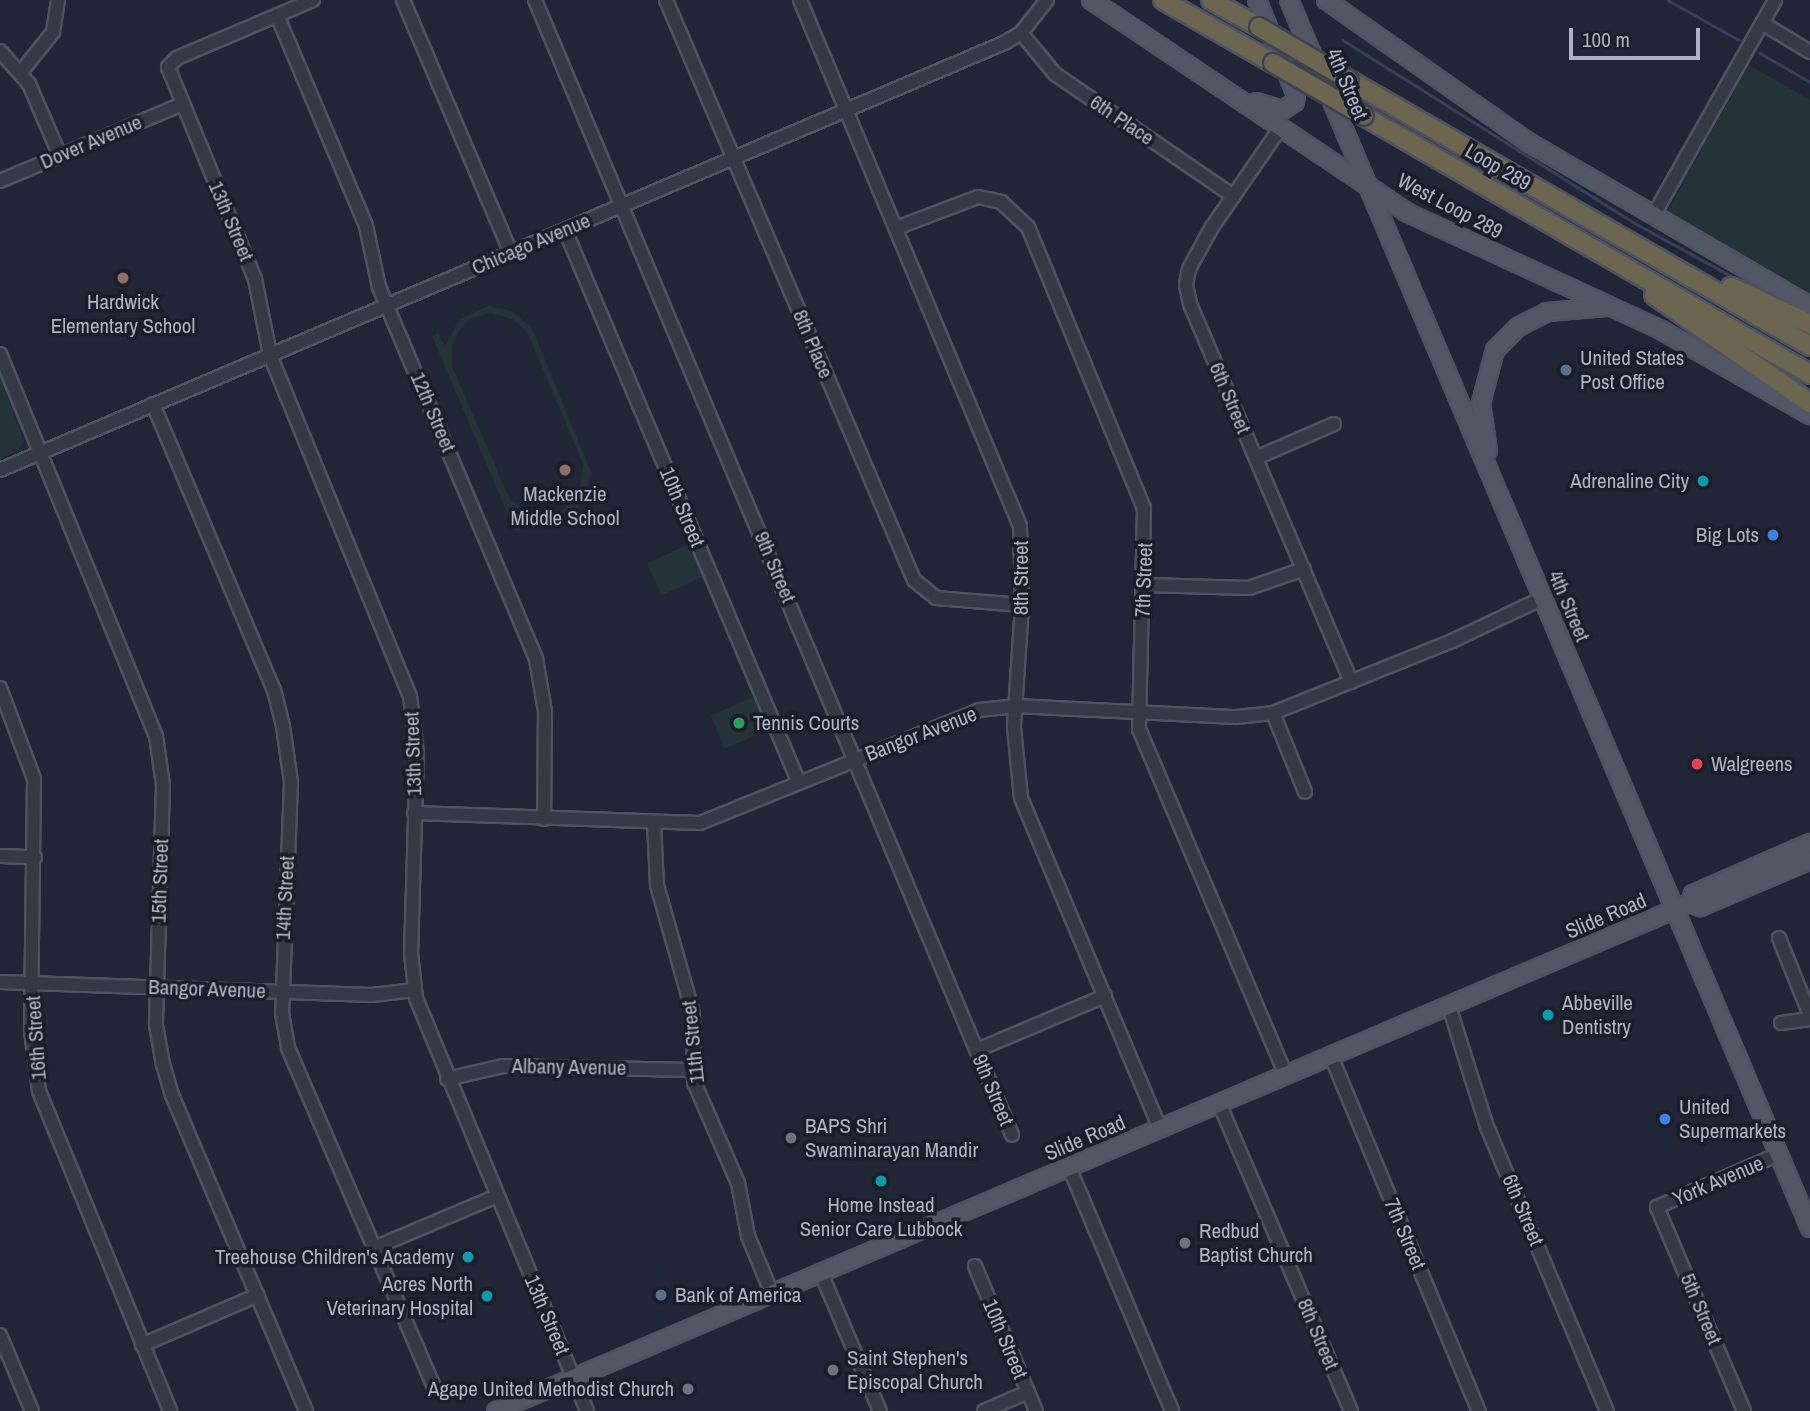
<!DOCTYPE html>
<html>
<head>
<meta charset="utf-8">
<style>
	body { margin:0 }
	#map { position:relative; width:1810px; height:1411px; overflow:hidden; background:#212636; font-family:"Archivo Narrow",sans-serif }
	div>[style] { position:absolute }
	.green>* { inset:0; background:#243338; transform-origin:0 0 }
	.stream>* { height:2.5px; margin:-1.25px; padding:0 1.25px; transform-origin:1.25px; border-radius:1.25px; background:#36405e }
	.roads { filter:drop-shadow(2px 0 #4e5361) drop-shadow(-2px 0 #4e5361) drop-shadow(0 2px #4e5361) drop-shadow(0 -2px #4e5361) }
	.minor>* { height:12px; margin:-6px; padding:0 6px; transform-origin:6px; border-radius:6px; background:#343946 }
	.major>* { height:16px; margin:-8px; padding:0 8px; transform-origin:8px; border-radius:8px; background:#525766 }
	.highway>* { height:18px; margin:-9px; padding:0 9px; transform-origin:9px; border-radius:9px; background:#6c6651 }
	.bridges { filter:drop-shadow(2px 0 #3e4351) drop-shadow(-2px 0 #3e4351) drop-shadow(0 2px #3e4351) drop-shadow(0 -2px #3e4351) }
	.highway-bridge>* { height:18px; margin:-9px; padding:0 9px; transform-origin:9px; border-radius:9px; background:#6c6651 }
	.dots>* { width:19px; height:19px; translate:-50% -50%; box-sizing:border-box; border:4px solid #1a1e2b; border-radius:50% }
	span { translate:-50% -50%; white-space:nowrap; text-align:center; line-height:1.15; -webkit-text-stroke:7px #1a1e2b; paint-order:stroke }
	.street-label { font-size:21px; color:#aeb3c3 }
	.poi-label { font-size:21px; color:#aeb3c3 }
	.left { translate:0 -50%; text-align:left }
	.right { translate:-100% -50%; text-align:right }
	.scale { position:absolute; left:1569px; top:28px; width:131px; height:32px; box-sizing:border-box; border:4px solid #aeb3c3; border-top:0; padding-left:9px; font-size:21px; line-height:24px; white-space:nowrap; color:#aeb3c3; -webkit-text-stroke:5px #1a1e2b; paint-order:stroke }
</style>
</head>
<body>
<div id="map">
	<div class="green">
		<div style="clip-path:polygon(1749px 65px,1810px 100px,1810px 297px,1667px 212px)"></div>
		<div style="clip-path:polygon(evenodd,488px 306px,512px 311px,532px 328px,591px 472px,588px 493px,574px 512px,545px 523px,516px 515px,521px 529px,515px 531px,432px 336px,438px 333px,445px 346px,459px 320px,488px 306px,491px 313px,515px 320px,528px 334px,583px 464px,579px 496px,557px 514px,531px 514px,510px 500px,452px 366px,452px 346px,459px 330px,472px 318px,491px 313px)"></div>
		<div style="clip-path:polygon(0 375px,24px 442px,19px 450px,0 459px)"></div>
		<div style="left:690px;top:544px;width:35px;height:47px;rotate:66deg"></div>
		<div style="left:754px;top:697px;width:36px;height:47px;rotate:67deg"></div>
	</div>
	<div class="stream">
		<div style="left:1668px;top:0;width:81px;rotate:29.4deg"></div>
		<div style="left:1343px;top:40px;width:342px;rotate:32.1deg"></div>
		<div style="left:1633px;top:222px;width:116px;rotate:28.8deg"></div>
		<div style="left:1760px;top:53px;width:58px;rotate:30.1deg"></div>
	</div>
	<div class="roads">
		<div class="minor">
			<div style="left:313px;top:0;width:148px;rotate:156.9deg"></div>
			<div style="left:177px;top:58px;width:13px;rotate:135deg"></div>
			<div style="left:168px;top:67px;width:229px;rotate:67.7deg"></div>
			<div style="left:255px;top:279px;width:77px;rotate:78.8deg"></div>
			<div style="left:270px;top:355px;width:369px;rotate:67.7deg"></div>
			<div style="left:410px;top:696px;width:56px;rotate:82.9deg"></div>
			<div style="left:417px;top:752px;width:201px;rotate:91.7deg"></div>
			<div style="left:411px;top:953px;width:45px;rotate:83.7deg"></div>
			<div style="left:416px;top:998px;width:447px;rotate:67.5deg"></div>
			<div style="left:403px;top:0;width:275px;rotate:66.9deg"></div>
			<div style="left:535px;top:0;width:1231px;rotate:67.2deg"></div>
			<div style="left:666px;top:0;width:631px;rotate:66.85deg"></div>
			<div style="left:914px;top:580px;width:28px;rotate:39deg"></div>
			<div style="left:936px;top:598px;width:86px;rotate:4.7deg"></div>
			<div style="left:800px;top:0;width:570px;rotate:67.3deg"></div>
			<div style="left:1020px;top:526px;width:79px;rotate:88.5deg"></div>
			<div style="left:1022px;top:605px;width:122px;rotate:93.8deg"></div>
			<div style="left:1014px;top:727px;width:71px;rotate:84.4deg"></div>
			<div style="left:1021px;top:798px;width:358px;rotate:67.2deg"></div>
			<div style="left:277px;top:15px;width:229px;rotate:67.1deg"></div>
			<div style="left:366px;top:226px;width:62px;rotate:78deg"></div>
			<div style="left:379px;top:287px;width:404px;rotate:67.1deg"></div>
			<div style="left:536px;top:659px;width:53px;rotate:80.2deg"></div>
			<div style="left:545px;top:711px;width:108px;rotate:90.5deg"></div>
			<div style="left:1762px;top:23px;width:56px;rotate:31.1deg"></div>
			<div style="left:1021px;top:33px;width:53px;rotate:50.3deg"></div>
			<div style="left:1055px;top:74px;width:216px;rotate:34.4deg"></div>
			<div style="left:0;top:51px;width:44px;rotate:48.7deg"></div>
			<div style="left:29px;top:84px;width:78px;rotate:66.7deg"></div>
			<div style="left:21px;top:72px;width:51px;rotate:-51.3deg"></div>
			<div style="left:53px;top:32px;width:32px;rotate:-81deg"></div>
			<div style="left:1281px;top:127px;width:121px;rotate:124.6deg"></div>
			<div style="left:1212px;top:227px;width:48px;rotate:118.7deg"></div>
			<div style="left:1189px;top:269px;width:16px;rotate:101deg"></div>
			<div style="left:1186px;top:285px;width:19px;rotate:78deg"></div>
			<div style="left:1190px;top:304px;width:411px;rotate:66.9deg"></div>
			<div style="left:0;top:181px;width:198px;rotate:-22.9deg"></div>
			<div style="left:1653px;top:216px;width:248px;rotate:-60.5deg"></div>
			<div style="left:896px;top:228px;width:88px;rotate:-20.7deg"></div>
			<div style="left:978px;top:197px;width:24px;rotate:12deg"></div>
			<div style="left:1001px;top:202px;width:37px;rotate:43deg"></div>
			<div style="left:1028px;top:227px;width:304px;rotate:67.6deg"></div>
			<div style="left:1144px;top:508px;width:221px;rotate:91.3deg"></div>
			<div style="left:1139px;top:729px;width:376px;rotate:67deg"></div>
			<div style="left:565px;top:230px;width:600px;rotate:67.06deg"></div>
			<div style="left:0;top:354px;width:413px;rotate:67.8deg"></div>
			<div style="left:156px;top:736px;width:49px;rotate:81.9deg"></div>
			<div style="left:163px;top:785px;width:240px;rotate:91.7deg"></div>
			<div style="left:156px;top:1025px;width:40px;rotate:80deg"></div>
			<div style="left:163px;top:1064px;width:32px;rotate:74deg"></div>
			<div style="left:172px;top:1095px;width:343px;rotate:67deg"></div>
			<div style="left:153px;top:404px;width:311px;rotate:67.1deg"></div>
			<div style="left:274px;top:690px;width:37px;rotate:76deg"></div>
			<div style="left:283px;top:726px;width:57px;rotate:81.9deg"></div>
			<div style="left:291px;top:782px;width:231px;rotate:92.2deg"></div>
			<div style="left:282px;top:1013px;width:36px;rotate:80deg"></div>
			<div style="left:288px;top:1048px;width:369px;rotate:66.7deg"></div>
			<div style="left:1256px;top:458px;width:85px;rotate:-23.6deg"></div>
			<div style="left:0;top:470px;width:1091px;rotate:-23.04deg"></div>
			<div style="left:1004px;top:43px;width:20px;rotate:-30deg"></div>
			<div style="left:1021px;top:33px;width:42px;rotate:-51.8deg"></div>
			<div style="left:1145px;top:585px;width:104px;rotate:1.7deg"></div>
			<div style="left:1249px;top:588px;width:58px;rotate:-19.1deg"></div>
			<div style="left:0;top:688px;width:97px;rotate:69.5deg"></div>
			<div style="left:34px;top:779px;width:252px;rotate:90.7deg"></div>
			<div style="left:31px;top:1031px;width:61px;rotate:82.4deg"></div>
			<div style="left:39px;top:1091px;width:346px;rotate:67.7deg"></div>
			<div style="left:1273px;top:713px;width:85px;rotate:67.9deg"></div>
			<div style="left:414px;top:813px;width:286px;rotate:2deg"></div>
			<div style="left:700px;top:823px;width:301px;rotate:-22deg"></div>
			<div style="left:979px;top:710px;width:37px;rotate:-6deg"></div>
			<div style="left:1016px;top:706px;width:220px;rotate:2.9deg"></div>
			<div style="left:1236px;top:717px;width:37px;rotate:-6deg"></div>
			<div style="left:1273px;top:713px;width:193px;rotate:-21.9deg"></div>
			<div style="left:1452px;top:641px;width:101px;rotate:-25.3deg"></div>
			<div style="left:654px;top:822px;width:63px;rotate:87.3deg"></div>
			<div style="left:657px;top:885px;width:133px;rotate:74.3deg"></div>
			<div style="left:693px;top:1013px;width:69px;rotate:89.2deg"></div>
			<div style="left:694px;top:1082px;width:110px;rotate:66.5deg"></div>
			<div style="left:738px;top:1183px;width:54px;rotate:79.3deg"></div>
			<div style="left:748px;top:1236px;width:63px;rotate:67.5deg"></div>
			<div style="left:0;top:856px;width:35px;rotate:2deg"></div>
			<div style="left:1779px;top:938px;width:83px;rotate:68.1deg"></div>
			<div style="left:0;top:982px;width:372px;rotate:2deg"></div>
			<div style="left:372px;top:995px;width:42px;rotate:-6.8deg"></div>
			<div style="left:1449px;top:1006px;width:127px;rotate:72.6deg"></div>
			<div style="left:1487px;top:1127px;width:308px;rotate:67.1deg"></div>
			<div style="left:1781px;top:1023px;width:29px;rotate:-8deg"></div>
			<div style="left:977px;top:1050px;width:139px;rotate:-22.9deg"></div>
			<div style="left:1331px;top:1056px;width:385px;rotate:67.4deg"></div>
			<div style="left:447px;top:1079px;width:57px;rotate:-13.1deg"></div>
			<div style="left:503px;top:1066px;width:190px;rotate:1.2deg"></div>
			<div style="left:1219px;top:1103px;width:335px;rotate:66.8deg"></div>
			<div style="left:1069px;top:1167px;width:265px;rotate:67.1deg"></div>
			<div style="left:374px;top:1248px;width:134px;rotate:-22.9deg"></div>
			<div style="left:975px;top:1266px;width:157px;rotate:67.2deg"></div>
			<div style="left:821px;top:1273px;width:150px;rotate:66.9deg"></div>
			<div style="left:0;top:1335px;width:82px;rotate:67.2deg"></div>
			<div style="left:142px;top:1345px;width:126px;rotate:-23.3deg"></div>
			<div style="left:984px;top:1411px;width:48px;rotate:-23.4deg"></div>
			<div style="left:1744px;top:1411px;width:222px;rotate:-113.1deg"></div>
			<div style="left:1657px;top:1207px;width:133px;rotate:-23.5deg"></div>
		</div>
		<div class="major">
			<div style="left:1091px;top:0;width:380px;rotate:33.9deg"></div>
			<div style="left:1406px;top:212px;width:281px;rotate:24.8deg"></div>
			<div style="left:1661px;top:330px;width:172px;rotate:29.7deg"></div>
			<div style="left:1289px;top:0;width:1334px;rotate:67.01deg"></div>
			<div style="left:1326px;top:0;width:247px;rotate:35.1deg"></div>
			<div style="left:1528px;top:142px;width:326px;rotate:30.2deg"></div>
			<div style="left:1256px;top:102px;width:28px;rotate:17deg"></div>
			<div style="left:1283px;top:110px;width:14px;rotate:-34deg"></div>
			<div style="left:1295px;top:102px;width:7px;rotate:-82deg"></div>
			<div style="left:1296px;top:95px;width:103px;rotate:-112.3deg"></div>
			<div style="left:1488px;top:451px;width:49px;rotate:-98.3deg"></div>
			<div style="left:1481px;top:403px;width:55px;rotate:-75.2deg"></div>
			<div style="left:1495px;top:350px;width:33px;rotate:-45deg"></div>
			<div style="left:1518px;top:327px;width:33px;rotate:-27deg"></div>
			<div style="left:1547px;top:312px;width:60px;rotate:-4.8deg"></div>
			<div style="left:1690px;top:903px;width:9px;rotate:-72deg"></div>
			<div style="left:1693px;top:894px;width:128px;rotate:-23.6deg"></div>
			<div style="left:496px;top:1411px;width:1298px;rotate:-23.05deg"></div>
			<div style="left:1690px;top:903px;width:11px;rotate:22deg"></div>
			<div style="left:1700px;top:907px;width:120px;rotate:-23.1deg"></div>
		</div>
		<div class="highway">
			<div style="left:1163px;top:0;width:127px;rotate:29.8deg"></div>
			<div style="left:1211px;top:0;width:55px;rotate:29.4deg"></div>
			<div style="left:1349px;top:80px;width:532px;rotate:29.99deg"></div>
			<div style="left:1364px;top:116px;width:515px;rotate:30.05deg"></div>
			<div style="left:1731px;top:287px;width:87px;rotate:25.1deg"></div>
			<div style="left:1654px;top:295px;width:190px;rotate:34.7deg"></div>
		</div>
	</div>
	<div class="bridges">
		<div class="highway-bridge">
			<div style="left:1259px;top:27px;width:104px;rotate:30.5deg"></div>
			<div style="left:1273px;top:63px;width:105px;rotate:30.2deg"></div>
		</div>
	</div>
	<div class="dots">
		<div style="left:123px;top:278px;background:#8d6e63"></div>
		<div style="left:1566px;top:370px;background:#5c6f8a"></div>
		<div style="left:565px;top:470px;background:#8d6e63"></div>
		<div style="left:1703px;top:481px;background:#0f9aa8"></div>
		<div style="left:1773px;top:535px;background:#3f7fe0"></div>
		<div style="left:739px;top:723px;background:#2e9e5b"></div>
		<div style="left:1697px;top:764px;background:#e0444e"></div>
		<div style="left:1548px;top:1015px;background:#0f9aa8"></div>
		<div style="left:1665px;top:1119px;background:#3f7fe0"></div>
		<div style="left:791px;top:1138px;background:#6b7280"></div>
		<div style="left:881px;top:1181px;background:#0f9aa8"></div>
		<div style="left:1185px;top:1243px;background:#6b7280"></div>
		<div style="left:468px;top:1257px;background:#0f9aa8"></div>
		<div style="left:661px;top:1295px;background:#5c6f8a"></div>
		<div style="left:487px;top:1296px;background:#0f9aa8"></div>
		<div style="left:833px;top:1370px;background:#6b7280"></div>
		<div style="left:688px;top:1389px;background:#6b7280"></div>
	</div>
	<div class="street-label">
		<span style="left:1347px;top:84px;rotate:67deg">4th Street</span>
		<span style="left:1122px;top:120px;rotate:34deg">6th Place</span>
		<span style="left:91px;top:142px;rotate:-23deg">Dover Avenue</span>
		<span style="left:1498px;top:167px;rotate:30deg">Loop 289</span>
		<span style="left:1450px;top:206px;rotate:28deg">West Loop 289</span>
		<span style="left:231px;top:221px;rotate:67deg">13th Street</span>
		<span style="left:531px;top:244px;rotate:-23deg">Chicago Avenue</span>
		<span style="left:813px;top:344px;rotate:67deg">8th Place</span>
		<span style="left:1230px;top:398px;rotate:67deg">6th Street</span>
		<span style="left:433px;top:412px;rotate:67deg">12th Street</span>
		<span style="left:682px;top:507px;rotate:67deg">10th Street</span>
		<span style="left:775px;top:567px;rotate:67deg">9th Street</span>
		<span style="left:1021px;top:578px;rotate:-90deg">8th Street</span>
		<span style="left:1144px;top:580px;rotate:-88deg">7th Street</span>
		<span style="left:1569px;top:606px;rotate:67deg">4th Street</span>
		<span style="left:921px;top:734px;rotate:-21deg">Bangor Avenue</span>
		<span style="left:413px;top:754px;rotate:-92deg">13th Street</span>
		<span style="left:160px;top:881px;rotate:-88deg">15th Street</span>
		<span style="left:285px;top:898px;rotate:-87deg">14th Street</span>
		<span style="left:1606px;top:916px;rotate:-23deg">Slide Road</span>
		<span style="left:207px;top:989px;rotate:2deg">Bangor Avenue</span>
		<span style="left:36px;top:1038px;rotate:-94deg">16th Street</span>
		<span style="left:693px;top:1042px;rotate:-96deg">11th Street</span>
		<span style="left:569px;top:1067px;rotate:1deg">Albany Avenue</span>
		<span style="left:993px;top:1090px;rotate:67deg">9th Street</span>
		<span style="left:1085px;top:1138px;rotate:-23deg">Slide Road</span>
		<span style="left:1718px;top:1181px;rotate:-23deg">York Avenue</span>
		<span style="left:1523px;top:1210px;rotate:67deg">6th Street</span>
		<span style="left:1405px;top:1234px;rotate:67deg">7th Street</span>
		<span style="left:1701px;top:1309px;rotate:67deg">5th Street</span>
		<span style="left:547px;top:1315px;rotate:67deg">13th Street</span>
		<span style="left:1318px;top:1334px;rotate:67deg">8th Street</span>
		<span style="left:1005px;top:1339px;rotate:67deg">10th Street</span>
	</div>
	<div class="poi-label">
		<span style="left:123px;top:314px">Hardwick<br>Elementary School</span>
		<span class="left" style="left:1580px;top:370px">United States<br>Post Office</span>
		<span class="right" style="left:1689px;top:481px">Adrenaline City</span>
		<span style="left:565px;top:506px">Mackenzie<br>Middle School</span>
		<span class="right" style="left:1759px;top:535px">Big Lots</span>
		<span class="left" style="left:753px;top:723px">Tennis Courts</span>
		<span class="left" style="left:1711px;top:764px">Walgreens</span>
		<span class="left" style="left:1562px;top:1015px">Abbeville<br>Dentistry</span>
		<span class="left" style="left:1679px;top:1119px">United<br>Supermarkets</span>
		<span class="left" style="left:805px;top:1138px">BAPS Shri<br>Swaminarayan Mandir</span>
		<span style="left:881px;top:1217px">Home Instead<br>Senior Care Lubbock</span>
		<span class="left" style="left:1199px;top:1243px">Redbud<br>Baptist Church</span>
		<span class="right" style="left:454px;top:1257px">Treehouse Children's Academy</span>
		<span class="right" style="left:473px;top:1296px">Acres North<br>Veterinary Hospital</span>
		<span class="left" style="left:675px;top:1295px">Bank of America</span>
		<span class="left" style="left:847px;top:1370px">Saint Stephen's<br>Episcopal Church</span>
		<span class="right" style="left:674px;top:1389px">Agape United Methodist Church</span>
	</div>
	<div class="scale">100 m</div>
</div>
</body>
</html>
